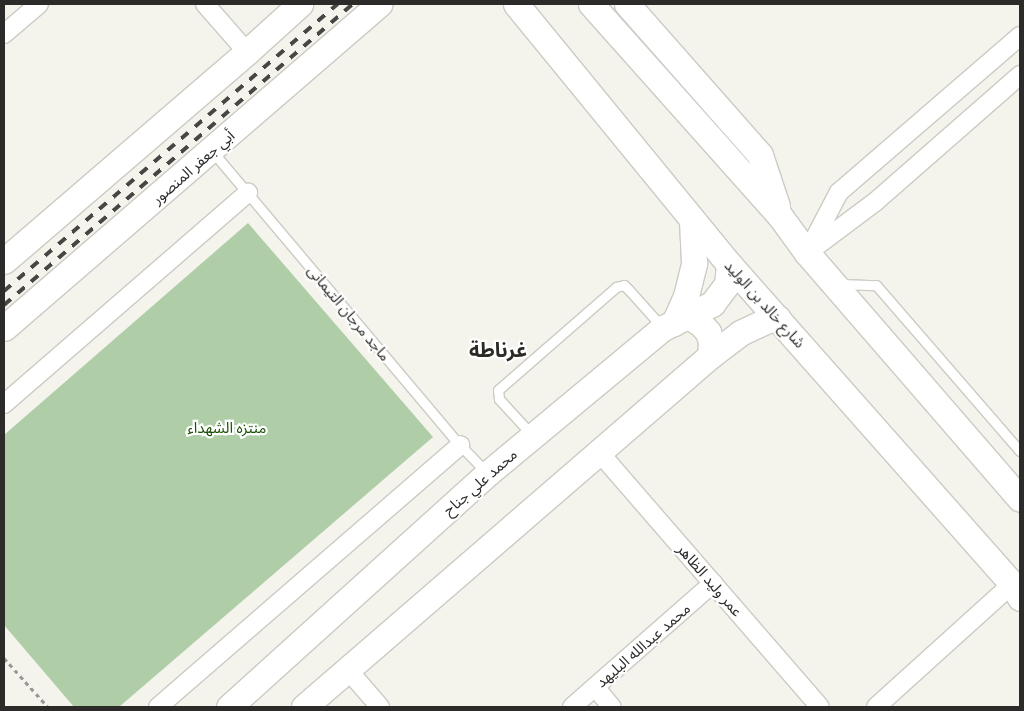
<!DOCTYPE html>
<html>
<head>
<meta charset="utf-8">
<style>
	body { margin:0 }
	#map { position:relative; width:1024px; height:711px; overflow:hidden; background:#f4f3ec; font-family:Ubuntu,"Noto Sans Arabic",sans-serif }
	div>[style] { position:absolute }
	.green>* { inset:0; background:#afcea8 }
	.path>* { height:3px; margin-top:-1.5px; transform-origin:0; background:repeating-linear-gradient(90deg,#999893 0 4px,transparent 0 8px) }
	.roads { filter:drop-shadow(1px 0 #cccbc4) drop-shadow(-1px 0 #cccbc4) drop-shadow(0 1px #cccbc4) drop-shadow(0 -1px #cccbc4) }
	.lane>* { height:9px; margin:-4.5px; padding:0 4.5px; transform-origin:4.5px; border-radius:4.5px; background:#fff }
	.street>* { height:18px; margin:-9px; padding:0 9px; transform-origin:9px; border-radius:9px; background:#fff }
	.secondary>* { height:25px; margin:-12.5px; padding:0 12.5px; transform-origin:12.5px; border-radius:12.5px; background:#fff }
	.rail>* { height:4px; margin-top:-2px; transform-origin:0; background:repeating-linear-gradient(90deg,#474644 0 9px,transparent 0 18px) }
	span { translate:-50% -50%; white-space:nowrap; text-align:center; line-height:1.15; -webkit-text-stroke:4.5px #fff; paint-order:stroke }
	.street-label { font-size:15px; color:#2c2b29 }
	.park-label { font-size:15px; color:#195006 }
	.district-label { font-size:20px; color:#2b2a25; font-weight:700 }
	.frame { position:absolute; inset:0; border:5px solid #2c2b29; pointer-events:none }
</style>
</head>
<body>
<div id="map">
	<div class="green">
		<div style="clip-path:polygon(248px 223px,433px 437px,119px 707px,74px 707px,4px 625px,4px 435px)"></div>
	</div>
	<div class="path">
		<div style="left:4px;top:658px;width:66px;rotate:48.1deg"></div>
	</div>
	<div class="roads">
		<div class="lane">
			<div style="left:212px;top:151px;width:385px;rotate:49.9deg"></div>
			<div style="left:460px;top:445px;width:37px;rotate:46deg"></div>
			<div style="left:839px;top:284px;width:37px;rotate:2deg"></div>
			<div style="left:876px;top:285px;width:220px;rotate:49.1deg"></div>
			<div style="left:532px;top:435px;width:49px;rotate:-132.5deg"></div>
			<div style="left:499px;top:399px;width:9px;rotate:-96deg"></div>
			<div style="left:498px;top:390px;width:157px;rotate:-41.1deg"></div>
			<div style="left:616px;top:287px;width:8px;rotate:-14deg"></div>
			<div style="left:624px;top:285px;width:7px;rotate:45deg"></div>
			<div style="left:629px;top:290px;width:51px;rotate:48.2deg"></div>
		</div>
		<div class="street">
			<div style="left:205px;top:4px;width:64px;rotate:48.8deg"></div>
			<div style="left:4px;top:34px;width:46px;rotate:-40.6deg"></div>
			<div style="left:1020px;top:36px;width:239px;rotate:139.2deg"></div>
			<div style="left:839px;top:192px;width:69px;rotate:117.7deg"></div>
			<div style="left:807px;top:253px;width:85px;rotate:-36.9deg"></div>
			<div style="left:875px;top:202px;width:193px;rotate:-41.2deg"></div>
			<div style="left:4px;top:404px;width:323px;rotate:-40.9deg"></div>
			<div style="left:599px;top:452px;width:337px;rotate:49.1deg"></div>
			<div style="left:348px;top:670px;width:49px;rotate:49.1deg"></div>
			<div style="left:595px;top:687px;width:26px;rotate:50deg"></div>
			<div style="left:158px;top:707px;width:400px;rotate:-40.9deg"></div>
			<div style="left:572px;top:707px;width:188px;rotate:-41.3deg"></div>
			<div style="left:876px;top:707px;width:183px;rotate:-42.1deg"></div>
		</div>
		<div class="secondary">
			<div style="left:516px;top:4px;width:336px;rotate:50.7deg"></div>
			<div style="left:729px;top:264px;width:427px;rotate:48.5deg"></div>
			<div style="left:1012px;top:584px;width:16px;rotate:60deg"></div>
			<div style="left:591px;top:4px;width:284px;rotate:48.3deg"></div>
			<div style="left:780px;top:216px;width:46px;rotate:53.9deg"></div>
			<div style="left:807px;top:253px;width:325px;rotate:49.1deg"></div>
			<div style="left:627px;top:4px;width:201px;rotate:48.6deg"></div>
			<div style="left:760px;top:155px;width:54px;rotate:71.6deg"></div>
			<div style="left:4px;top:261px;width:321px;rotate:-40.7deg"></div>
			<div style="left:247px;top:52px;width:72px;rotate:-42.2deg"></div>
			<div style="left:688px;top:316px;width:15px;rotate:32deg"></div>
			<div style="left:701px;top:324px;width:11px;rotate:49deg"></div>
			<div style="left:708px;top:332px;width:10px;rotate:73deg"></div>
			<div style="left:711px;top:342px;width:14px;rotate:94deg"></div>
			<div style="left:674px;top:323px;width:30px;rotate:-66deg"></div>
			<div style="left:686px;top:296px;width:34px;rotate:-76deg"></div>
			<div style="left:694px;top:263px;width:43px;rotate:-92.7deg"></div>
			<div style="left:4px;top:328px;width:496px;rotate:-40.8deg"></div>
			<div style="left:229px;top:707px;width:348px;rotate:-42.1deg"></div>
			<div style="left:487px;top:474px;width:229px;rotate:-39.7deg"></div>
			<div style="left:663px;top:328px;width:55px;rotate:-26.1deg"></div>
			<div style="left:712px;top:304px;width:25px;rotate:-53deg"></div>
			<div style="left:727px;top:284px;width:20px;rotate:-84deg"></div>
			<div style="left:304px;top:707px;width:537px;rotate:-40.84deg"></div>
			<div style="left:710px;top:356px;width:38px;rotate:-37deg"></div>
			<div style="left:740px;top:333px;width:31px;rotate:-25deg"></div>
			<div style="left:768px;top:320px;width:10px;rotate:-11deg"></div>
		</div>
	</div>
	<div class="rail">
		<div style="left:4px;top:291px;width:440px;rotate:-40.7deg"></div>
		<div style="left:4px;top:305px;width:461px;rotate:-40.8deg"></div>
	</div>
	<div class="street-label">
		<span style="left:193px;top:167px;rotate:-41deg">أبي جعفر المنصور</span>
		<span style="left:765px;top:304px;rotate:48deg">شارع خالد بن الوليد</span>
		<span style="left:349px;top:313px;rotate:50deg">ماجد مرجان التيمانى</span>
		<span style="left:480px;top:482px;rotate:-41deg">محمد علي جناح</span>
		<span style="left:710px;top:580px;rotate:49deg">عمر وليد الظاهر</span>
		<span style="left:643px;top:645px;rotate:-41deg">محمد عبدالله البليهد</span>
	</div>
	<div class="park-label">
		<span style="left:227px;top:428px">منتزه الشهداء</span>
	</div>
	<div class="district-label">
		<span style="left:498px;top:349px">غرناطة</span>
	</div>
	<div class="frame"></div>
</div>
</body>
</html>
